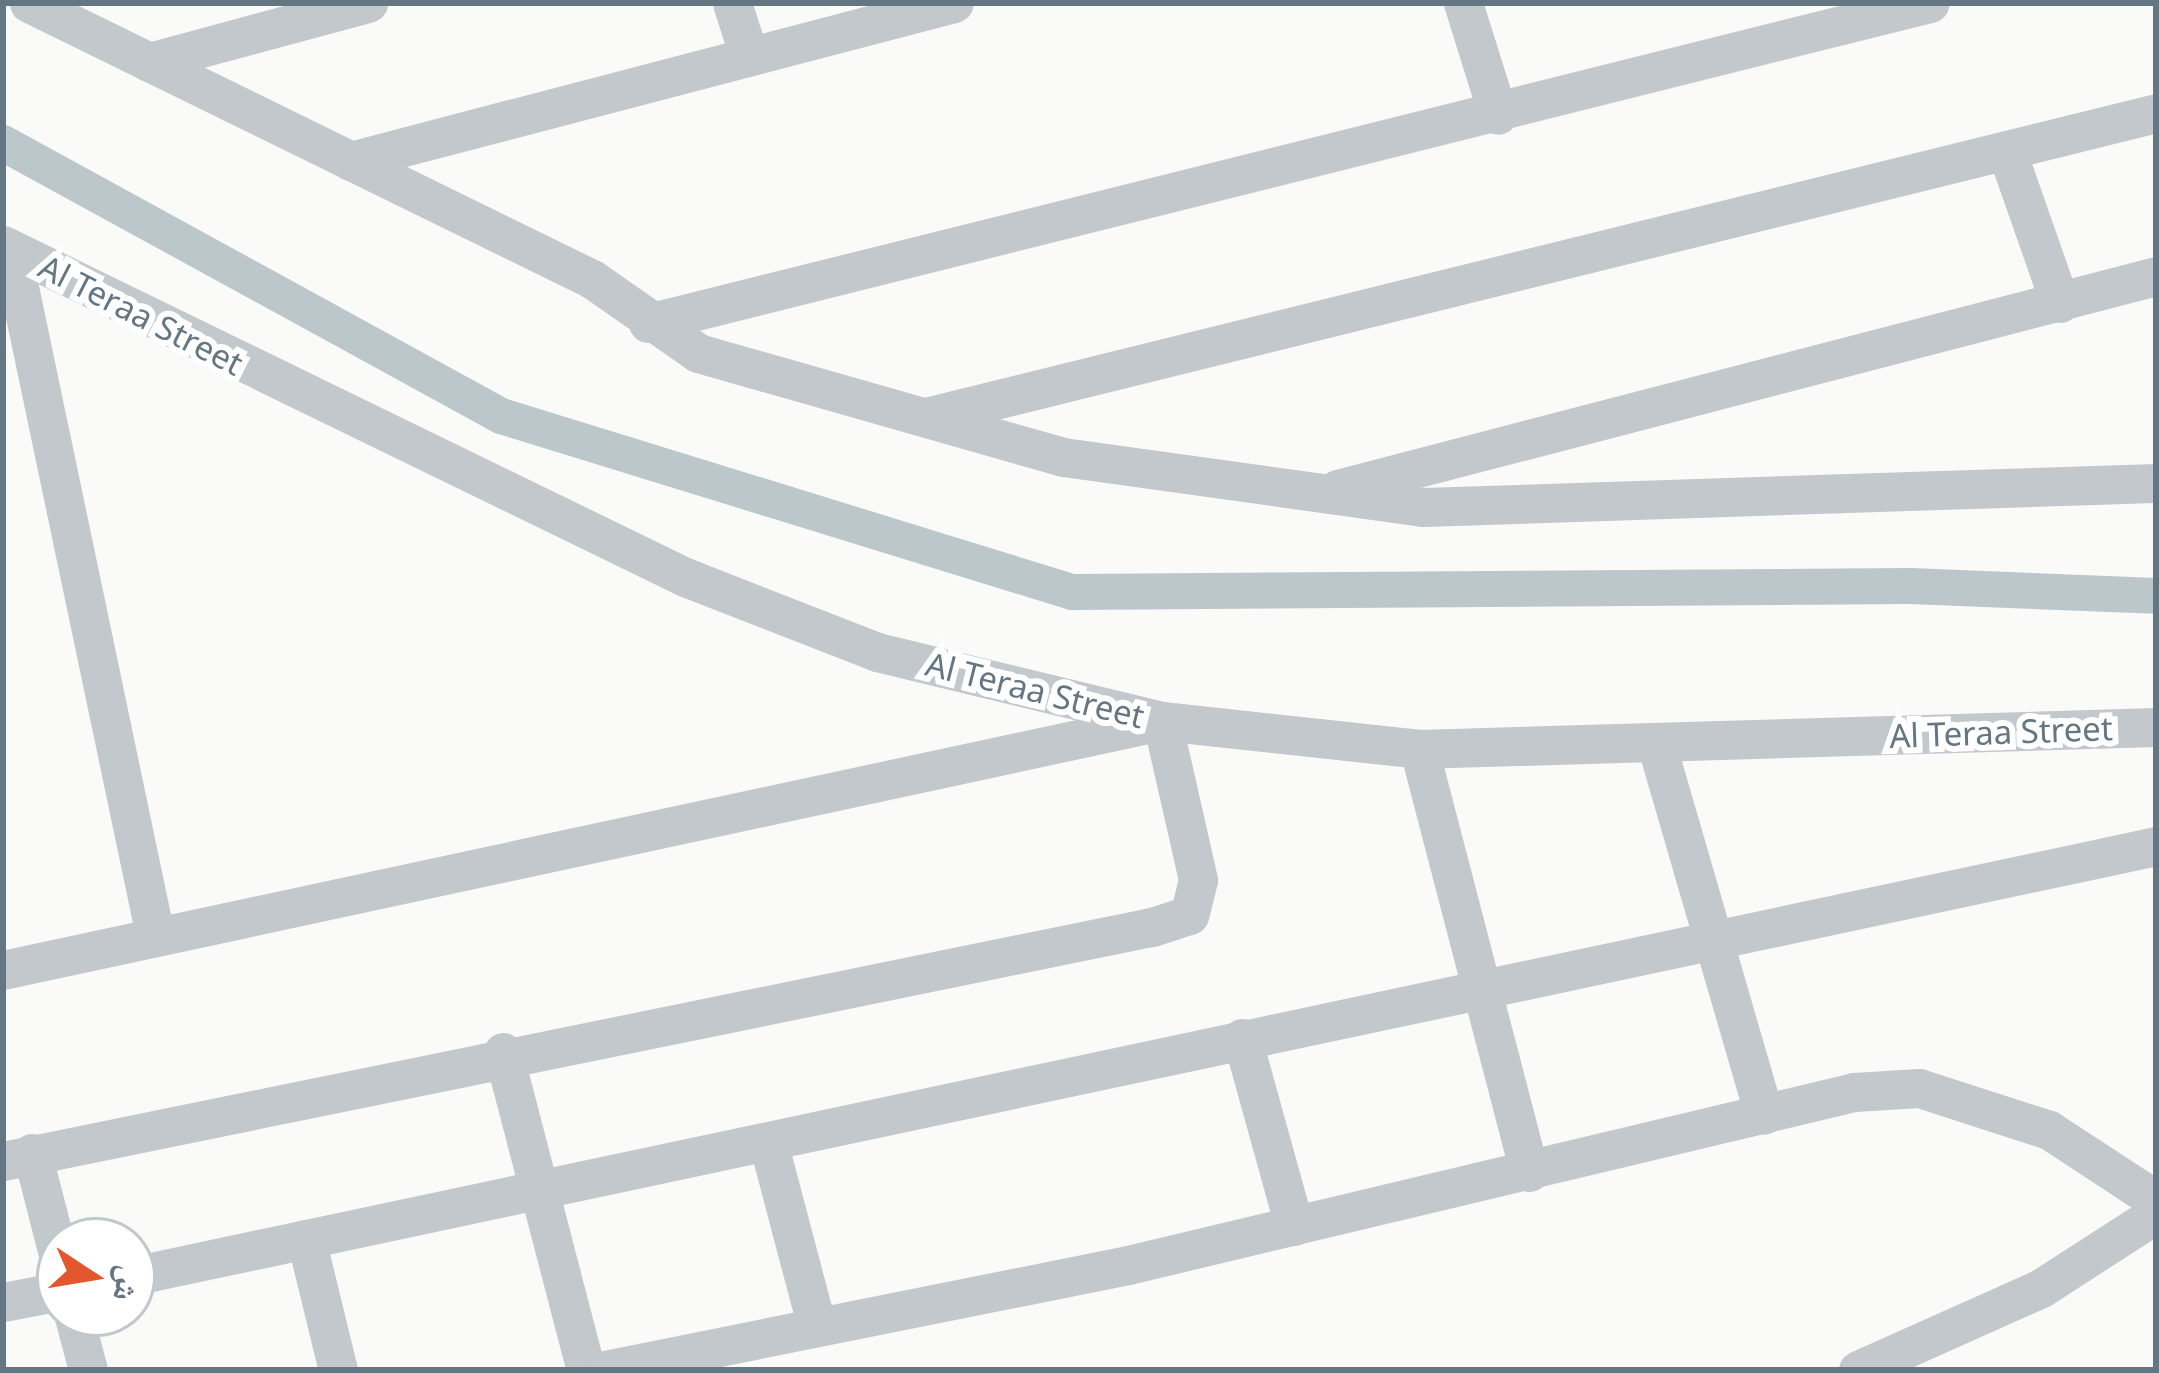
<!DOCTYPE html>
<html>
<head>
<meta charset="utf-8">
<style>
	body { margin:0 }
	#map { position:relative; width:2159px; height:1373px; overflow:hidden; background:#fafaf8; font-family:"Noto Sans","Noto Naskh Arabic",sans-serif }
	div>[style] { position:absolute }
	.canal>* { height:36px; margin:-18px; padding:0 18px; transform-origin:18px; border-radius:18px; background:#bbc7cb }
	.minor>* { height:39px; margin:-19.5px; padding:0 19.5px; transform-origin:19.5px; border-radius:19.5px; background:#c3c8cc }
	span { translate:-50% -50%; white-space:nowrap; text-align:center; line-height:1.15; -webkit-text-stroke:12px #fff; paint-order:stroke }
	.street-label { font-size:33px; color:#657683 }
	.frame { position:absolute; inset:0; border:6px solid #657683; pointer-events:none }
	.north { position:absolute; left:36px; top:1217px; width:120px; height:120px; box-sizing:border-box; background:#fff; border:3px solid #c1c8cd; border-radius:50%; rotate:102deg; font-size:33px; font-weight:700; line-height:48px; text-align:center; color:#657683 }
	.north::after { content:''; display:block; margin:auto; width:42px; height:54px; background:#e4572e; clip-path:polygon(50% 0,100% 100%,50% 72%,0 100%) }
</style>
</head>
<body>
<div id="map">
	<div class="canal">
		<div style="left:3px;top:143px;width:568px;rotate:28.73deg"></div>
		<div style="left:501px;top:416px;width:598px;rotate:17.13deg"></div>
		<div style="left:1072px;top:592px;width:838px;rotate:-0.41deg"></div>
		<div style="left:1910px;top:586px;width:246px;rotate:2.3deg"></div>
	</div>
	<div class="minor">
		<div style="left:29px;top:3px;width:627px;rotate:26.12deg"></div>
		<div style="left:592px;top:279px;width:129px;rotate:34.9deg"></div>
		<div style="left:698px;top:353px;width:380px;rotate:15.9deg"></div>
		<div style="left:1063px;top:457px;width:363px;rotate:7.9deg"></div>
		<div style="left:1423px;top:507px;width:733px;rotate:-1.88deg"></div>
		<div style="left:732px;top:3px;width:56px;rotate:72.2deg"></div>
		<div style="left:1463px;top:3px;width:117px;rotate:72.6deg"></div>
		<div style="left:149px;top:62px;width:227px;rotate:-15.1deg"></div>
		<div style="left:2007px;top:152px;width:160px;rotate:70.7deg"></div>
		<div style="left:350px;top:161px;width:624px;rotate:-14.66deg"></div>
		<div style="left:3px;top:245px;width:759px;rotate:25.96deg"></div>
		<div style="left:685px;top:577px;width:206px;rotate:21.3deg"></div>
		<div style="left:877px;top:652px;width:293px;rotate:13.6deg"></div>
		<div style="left:1162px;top:721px;width:259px;rotate:6.2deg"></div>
		<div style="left:1419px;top:749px;width:737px;rotate:-1.71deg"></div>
		<div style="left:11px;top:249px;width:701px;rotate:78.15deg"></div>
		<div style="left:648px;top:323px;width:1321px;rotate:-14.02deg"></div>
		<div style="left:926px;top:417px;width:1267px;rotate:-13.88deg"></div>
		<div style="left:1337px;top:489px;width:846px;rotate:-14.58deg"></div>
		<div style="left:1656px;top:743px;width:387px;rotate:73.8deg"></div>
		<div style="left:1419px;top:749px;width:437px;rotate:75.4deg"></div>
		<div style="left:3px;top:970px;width:1185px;rotate:-12.13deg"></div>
		<div style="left:1162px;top:721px;width:163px;rotate:77.2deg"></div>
		<div style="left:1198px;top:880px;width:36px;rotate:104deg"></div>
		<div style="left:1189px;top:915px;width:40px;rotate:162deg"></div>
		<div style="left:1151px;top:927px;width:1172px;rotate:168.48deg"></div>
		<div style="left:1242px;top:1038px;width:195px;rotate:74.5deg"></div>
		<div style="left:503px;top:1052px;width:329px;rotate:75.4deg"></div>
		<div style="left:768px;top:1142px;width:191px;rotate:75.2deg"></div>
		<div style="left:32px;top:1153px;width:113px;rotate:75.6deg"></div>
		<div style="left:306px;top:1239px;width:135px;rotate:76.3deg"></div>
		<div style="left:132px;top:1276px;width:2069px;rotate:-11.99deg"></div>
		<div style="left:3px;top:1302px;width:58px;rotate:-10.9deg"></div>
		<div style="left:73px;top:1313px;width:59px;rotate:75.3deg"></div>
		<div style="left:604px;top:1370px;width:534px;rotate:-11.33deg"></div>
		<div style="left:1128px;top:1265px;width:746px;rotate:-13.4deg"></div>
		<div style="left:1854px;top:1092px;width:65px;rotate:-3.5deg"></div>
		<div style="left:1919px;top:1088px;width:137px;rotate:17.9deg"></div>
		<div style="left:2049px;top:1130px;width:128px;rotate:33.2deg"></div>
		<div style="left:1858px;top:1370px;width:201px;rotate:-24.1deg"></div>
		<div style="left:2041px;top:1288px;width:137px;rotate:-32.8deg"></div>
	</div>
	<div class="street-label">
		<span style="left:141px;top:315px;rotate:27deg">Al Teraa Street</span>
		<span style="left:1035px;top:690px;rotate:14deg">Al Teraa Street</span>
		<span style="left:2001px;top:732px;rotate:-2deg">Al Teraa Street</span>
	</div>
	<div class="frame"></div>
	<div class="north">ش</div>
</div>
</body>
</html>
